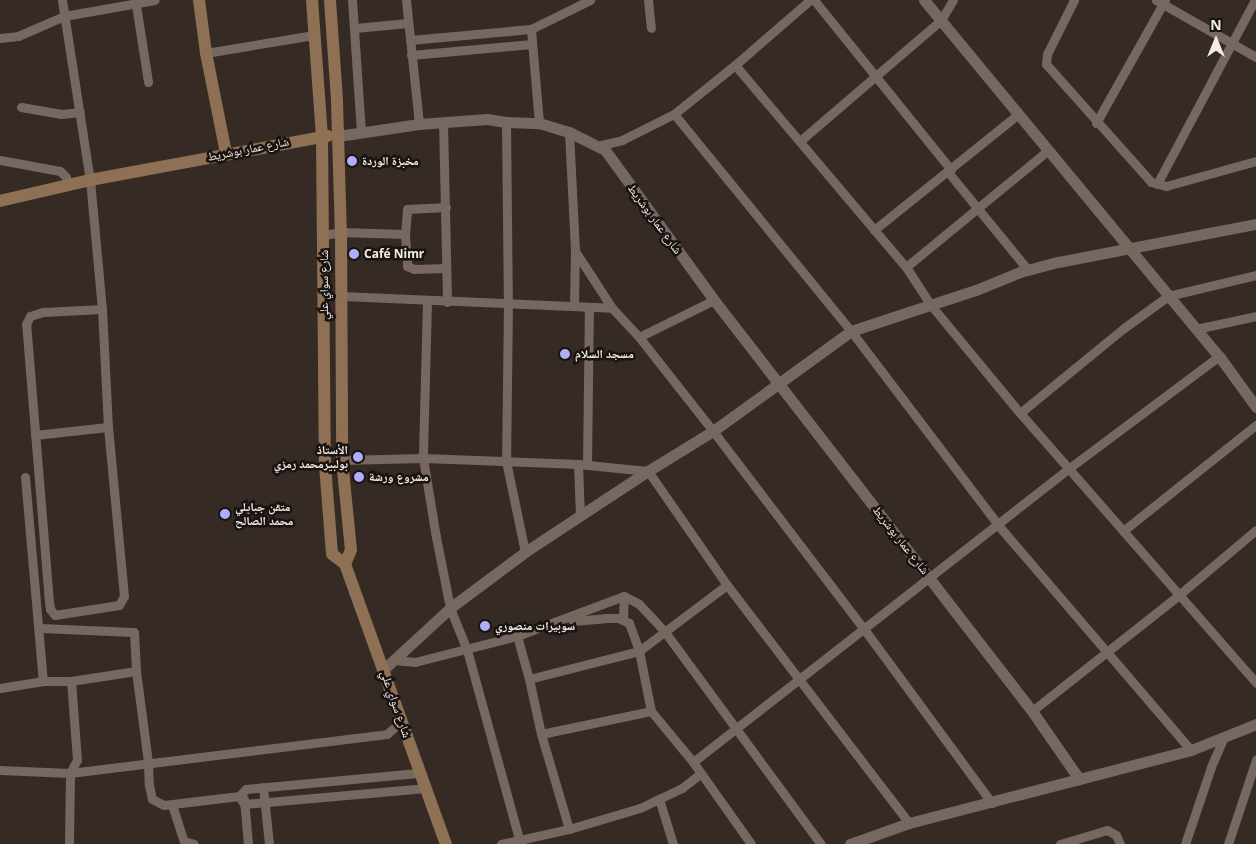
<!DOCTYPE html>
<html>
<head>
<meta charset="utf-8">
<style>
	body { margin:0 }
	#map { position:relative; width:1256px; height:844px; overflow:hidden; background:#362a24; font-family:"Noto Sans","Noto Naskh Arabic",sans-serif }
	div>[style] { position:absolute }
	.minor>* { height:9px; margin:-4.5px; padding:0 4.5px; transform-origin:4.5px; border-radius:4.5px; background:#766761 }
	.tertiary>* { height:11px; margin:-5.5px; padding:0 5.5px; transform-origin:5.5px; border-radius:5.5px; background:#766761 }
	.secondary>* { height:12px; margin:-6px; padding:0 6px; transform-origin:6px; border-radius:6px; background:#8e7154 }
	.dots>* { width:14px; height:14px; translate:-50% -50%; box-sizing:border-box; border:2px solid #191411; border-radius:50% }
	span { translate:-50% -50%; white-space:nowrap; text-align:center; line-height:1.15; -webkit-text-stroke:5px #191411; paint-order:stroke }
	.street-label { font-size:12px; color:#f5ece8 }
	.poi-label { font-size:12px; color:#f5ece8; font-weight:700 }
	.left { translate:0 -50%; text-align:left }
	.right { translate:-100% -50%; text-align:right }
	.north { position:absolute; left:1191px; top:15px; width:50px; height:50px; -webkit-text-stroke:4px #191411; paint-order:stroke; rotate:0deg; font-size:14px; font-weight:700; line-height:20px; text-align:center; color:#f5ece8 }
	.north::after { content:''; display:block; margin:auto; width:18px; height:22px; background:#f5ece8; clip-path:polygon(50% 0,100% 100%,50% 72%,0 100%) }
</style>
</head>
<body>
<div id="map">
	<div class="minor">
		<div style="left:62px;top:0;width:182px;rotate:81.2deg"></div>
		<div style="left:90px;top:180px;width:130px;rotate:84.7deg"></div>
		<div style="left:102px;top:309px;width:118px;rotate:87.1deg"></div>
		<div style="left:108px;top:427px;width:170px;rotate:84.6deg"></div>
		<div style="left:124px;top:596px;width:10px;rotate:119deg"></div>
		<div style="left:119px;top:605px;width:65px;rotate:171.1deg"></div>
		<div style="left:55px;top:615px;width:8px;rotate:-130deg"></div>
		<div style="left:50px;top:609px;width:7px;rotate:-98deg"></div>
		<div style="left:49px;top:602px;width:279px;rotate:-94.7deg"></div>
		<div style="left:26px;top:324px;width:9px;rotate:-63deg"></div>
		<div style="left:30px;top:316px;width:14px;rotate:-17deg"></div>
		<div style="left:43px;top:312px;width:59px;rotate:-2.9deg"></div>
		<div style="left:352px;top:0;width:131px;rotate:86.1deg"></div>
		<div style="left:406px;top:0;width:125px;rotate:84deg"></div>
		<div style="left:648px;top:0;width:28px;rotate:84deg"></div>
		<div style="left:814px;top:0;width:218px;rotate:51.1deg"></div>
		<div style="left:1074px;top:0;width:60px;rotate:116.6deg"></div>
		<div style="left:1047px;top:54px;width:10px;rotate:96deg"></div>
		<div style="left:1046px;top:64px;width:158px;rotate:48.3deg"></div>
		<div style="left:1151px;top:182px;width:16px;rotate:15deg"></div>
		<div style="left:1166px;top:186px;width:93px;rotate:-15.5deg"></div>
		<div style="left:1156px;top:0;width:115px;rotate:29.7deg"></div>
		<div style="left:136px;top:5px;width:78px;rotate:81.1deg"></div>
		<div style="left:355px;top:28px;width:53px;rotate:-5.4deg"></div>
		<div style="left:0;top:38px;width:18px;rotate:-6deg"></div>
		<div style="left:18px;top:36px;width:50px;rotate:-23.5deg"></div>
		<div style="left:64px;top:16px;width:92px;rotate:-10deg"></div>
		<div style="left:410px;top:40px;width:121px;rotate:-5.2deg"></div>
		<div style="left:206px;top:53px;width:109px;rotate:-9.5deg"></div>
		<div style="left:411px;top:55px;width:121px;rotate:-5.2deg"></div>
		<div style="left:735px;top:65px;width:265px;rotate:49.8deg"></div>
		<div style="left:906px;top:267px;width:44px;rotate:57deg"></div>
		<div style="left:930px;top:304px;width:141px;rotate:50.5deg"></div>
		<div style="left:1020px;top:413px;width:359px;rotate:48.8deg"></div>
		<div style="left:21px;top:107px;width:41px;rotate:9.9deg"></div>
		<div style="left:61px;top:114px;width:19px;rotate:-6deg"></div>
		<div style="left:674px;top:114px;width:280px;rotate:50.8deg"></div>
		<div style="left:851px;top:331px;width:243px;rotate:52.8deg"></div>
		<div style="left:998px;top:525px;width:296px;rotate:49.4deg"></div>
		<div style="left:443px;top:122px;width:180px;rotate:88.7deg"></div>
		<div style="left:506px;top:122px;width:181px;rotate:89.4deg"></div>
		<div style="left:508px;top:303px;width:158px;rotate:90.7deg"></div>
		<div style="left:506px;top:461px;width:93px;rotate:78.2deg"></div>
		<div style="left:539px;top:123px;width:94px;rotate:-94.9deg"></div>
		<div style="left:531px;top:29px;width:66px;rotate:-26.2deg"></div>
		<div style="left:1096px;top:123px;width:141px;rotate:-60.7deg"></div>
		<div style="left:569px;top:132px;width:119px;rotate:87.1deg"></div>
		<div style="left:575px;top:251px;width:68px;rotate:57deg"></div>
		<div style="left:612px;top:308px;width:40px;rotate:47deg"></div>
		<div style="left:639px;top:337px;width:120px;rotate:51.8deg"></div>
		<div style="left:713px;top:431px;width:249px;rotate:52.7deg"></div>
		<div style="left:864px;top:629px;width:216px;rotate:53.7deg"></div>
		<div style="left:800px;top:141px;width:186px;rotate:-40.6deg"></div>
		<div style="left:941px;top:20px;width:23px;rotate:-59deg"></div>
		<div style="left:597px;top:146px;width:26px;rotate:-13deg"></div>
		<div style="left:622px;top:140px;width:58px;rotate:-26.6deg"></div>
		<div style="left:674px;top:114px;width:78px;rotate:-38.8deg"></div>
		<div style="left:735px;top:65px;width:99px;rotate:-40.9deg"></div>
		<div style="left:0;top:160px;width:61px;rotate:10.4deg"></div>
		<div style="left:60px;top:171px;width:8px;rotate:45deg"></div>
		<div style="left:66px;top:177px;width:9px;rotate:84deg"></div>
		<div style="left:948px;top:172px;width:127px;rotate:50.8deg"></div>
		<div style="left:1157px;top:184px;width:208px;rotate:-62deg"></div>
		<div style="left:874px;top:230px;width:184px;rotate:-38.8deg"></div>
		<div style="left:405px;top:234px;width:25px;rotate:-85deg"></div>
		<div style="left:407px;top:209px;width:39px;rotate:-3deg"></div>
		<div style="left:324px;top:235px;width:17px;rotate:-10deg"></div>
		<div style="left:341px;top:232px;width:64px;rotate:1.8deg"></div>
		<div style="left:405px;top:234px;width:32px;rotate:86deg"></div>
		<div style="left:407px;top:266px;width:8px;rotate:23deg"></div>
		<div style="left:414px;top:269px;width:32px;rotate:-2deg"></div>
		<div style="left:906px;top:267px;width:183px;rotate:-39.4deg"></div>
		<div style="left:342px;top:296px;width:270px;rotate:2.5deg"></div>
		<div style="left:427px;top:301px;width:157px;rotate:91.5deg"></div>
		<div style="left:423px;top:458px;width:80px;rotate:80.7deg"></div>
		<div style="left:436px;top:537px;width:72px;rotate:78.8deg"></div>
		<div style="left:450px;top:608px;width:45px;rotate:68deg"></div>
		<div style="left:467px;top:650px;width:196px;rotate:74.6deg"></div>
		<div style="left:574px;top:306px;width:55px;rotate:-89deg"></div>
		<div style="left:1196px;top:329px;width:61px;rotate:-12.2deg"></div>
		<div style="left:639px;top:337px;width:84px;rotate:-26.3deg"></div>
		<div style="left:1020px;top:413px;width:134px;rotate:-39.3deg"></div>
		<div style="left:1124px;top:328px;width:54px;rotate:-36deg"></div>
		<div style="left:1168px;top:296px;width:90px;rotate:-13.4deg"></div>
		<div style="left:35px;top:435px;width:73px;rotate:-6.3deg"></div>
		<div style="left:342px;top:460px;width:81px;rotate:-1.4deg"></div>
		<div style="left:423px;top:458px;width:155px;rotate:2.2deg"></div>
		<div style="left:578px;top:464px;width:70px;rotate:5.7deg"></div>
		<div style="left:648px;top:471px;width:139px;rotate:55.3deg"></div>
		<div style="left:727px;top:585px;width:300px;rotate:52.6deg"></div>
		<div style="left:578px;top:464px;width:51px;rotate:87.8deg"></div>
		<div style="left:587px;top:465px;width:158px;rotate:-89.3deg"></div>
		<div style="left:25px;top:477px;width:205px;rotate:85deg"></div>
		<div style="left:1123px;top:531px;width:170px;rotate:-38.6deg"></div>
		<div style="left:623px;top:619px;width:23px;rotate:-88deg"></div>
		<div style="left:573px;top:621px;width:32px;rotate:-5deg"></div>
		<div style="left:605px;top:618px;width:13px"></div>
		<div style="left:618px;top:618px;width:12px;rotate:24deg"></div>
		<div style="left:629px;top:623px;width:30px;rotate:70deg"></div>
		<div style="left:639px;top:651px;width:61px;rotate:78.7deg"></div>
		<div style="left:651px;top:711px;width:66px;rotate:50.5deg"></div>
		<div style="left:693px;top:762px;width:100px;rotate:54.7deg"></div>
		<div style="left:40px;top:628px;width:94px;rotate:2.4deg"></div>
		<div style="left:134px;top:632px;width:39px;rotate:87deg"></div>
		<div style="left:136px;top:671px;width:92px;rotate:82.5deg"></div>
		<div style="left:148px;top:762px;width:23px;rotate:88deg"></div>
		<div style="left:149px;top:785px;width:14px;rotate:78deg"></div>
		<div style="left:152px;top:799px;width:13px;rotate:27deg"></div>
		<div style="left:164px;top:805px;width:76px;rotate:-6.8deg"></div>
		<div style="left:239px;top:796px;width:10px;rotate:-45deg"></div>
		<div style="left:246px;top:789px;width:175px;rotate:-5.3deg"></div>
		<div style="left:395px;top:660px;width:20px;rotate:6deg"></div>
		<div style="left:415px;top:662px;width:105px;rotate:-14.3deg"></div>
		<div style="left:529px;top:679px;width:114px;rotate:-14.3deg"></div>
		<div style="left:639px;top:651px;width:110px;rotate:-36.9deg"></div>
		<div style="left:0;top:688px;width:44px;rotate:-9.2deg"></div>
		<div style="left:43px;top:681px;width:28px"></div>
		<div style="left:71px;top:681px;width:66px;rotate:-8.7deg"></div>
		<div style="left:1032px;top:711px;width:189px;rotate:-38.3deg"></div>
		<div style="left:1180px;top:594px;width:99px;rotate:-40.1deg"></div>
		<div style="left:541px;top:734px;width:112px;rotate:-11.8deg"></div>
		<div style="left:693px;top:762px;width:476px;rotate:-38deg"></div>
		<div style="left:1068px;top:469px;width:189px;rotate:-36.8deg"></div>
		<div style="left:0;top:770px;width:70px;rotate:2.5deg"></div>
		<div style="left:70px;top:773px;width:319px;rotate:-7deg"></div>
		<div style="left:387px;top:734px;width:12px;rotate:-42deg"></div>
		<div style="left:396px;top:726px;width:9px;rotate:-63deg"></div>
		<div style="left:263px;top:787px;width:57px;rotate:84deg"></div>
		<div style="left:239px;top:796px;width:9px;rotate:58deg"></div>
		<div style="left:244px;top:804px;width:183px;rotate:-5deg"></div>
		<div style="left:244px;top:799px;width:45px;rotate:84.9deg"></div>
		<div style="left:659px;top:799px;width:47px;rotate:72.7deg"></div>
		<div style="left:172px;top:805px;width:38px;rotate:72deg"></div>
		<div style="left:184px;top:841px;width:10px;rotate:17deg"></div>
		<div style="left:569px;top:829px;width:99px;rotate:-106.4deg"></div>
		<div style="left:541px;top:734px;width:56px;rotate:-102.3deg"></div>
		<div style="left:529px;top:679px;width:45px;rotate:-105.6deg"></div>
		<div style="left:517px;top:636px;width:114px;rotate:-20.5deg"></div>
		<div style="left:624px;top:596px;width:17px;rotate:28deg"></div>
		<div style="left:639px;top:604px;width:38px;rotate:47deg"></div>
		<div style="left:665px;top:632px;width:263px;rotate:53.7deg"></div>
		<div style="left:69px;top:844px;width:71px;rotate:-89.2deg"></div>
		<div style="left:70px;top:773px;width:15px;rotate:-62deg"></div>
		<div style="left:77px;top:760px;width:79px;rotate:-94.3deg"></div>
		<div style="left:501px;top:844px;width:70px;rotate:-12.4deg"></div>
		<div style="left:569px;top:829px;width:74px;rotate:-16.5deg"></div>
		<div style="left:640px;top:808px;width:47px;rotate:-25.5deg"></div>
		<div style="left:682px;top:788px;width:24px;rotate:-38deg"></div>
		<div style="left:1060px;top:844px;width:49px;rotate:-16.6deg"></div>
		<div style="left:1107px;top:830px;width:10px;rotate:29deg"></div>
		<div style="left:1116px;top:835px;width:10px;rotate:66deg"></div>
		<div style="left:1185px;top:844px;width:81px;rotate:-71.3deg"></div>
		<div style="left:1211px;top:767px;width:30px;rotate:-67deg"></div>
		<div style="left:1228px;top:844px;width:89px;rotate:-71.6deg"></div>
	</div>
	<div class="tertiary">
		<div style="left:924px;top:0;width:462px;rotate:50.4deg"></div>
		<div style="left:1219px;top:356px;width:63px;rotate:54deg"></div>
		<div style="left:338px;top:136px;width:82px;rotate:-8.4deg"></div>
		<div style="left:419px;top:124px;width:68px;rotate:-4.2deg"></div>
		<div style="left:487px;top:119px;width:19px;rotate:9deg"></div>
		<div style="left:506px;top:122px;width:33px;rotate:2deg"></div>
		<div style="left:539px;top:123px;width:31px;rotate:17deg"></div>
		<div style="left:569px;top:132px;width:40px;rotate:26.6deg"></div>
		<div style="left:605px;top:150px;width:185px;rotate:54deg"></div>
		<div style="left:714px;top:300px;width:520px;rotate:52.27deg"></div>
		<div style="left:1032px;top:711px;width:83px;rotate:55.3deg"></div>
		<div style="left:384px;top:669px;width:90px;rotate:-42.7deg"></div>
		<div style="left:450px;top:608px;width:94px;rotate:-36.7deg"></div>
		<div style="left:525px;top:552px;width:147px;rotate:-33.4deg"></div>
		<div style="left:648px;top:471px;width:76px;rotate:-31.6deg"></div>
		<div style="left:713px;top:431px;width:170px;rotate:-35.9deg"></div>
		<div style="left:851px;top:331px;width:132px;rotate:-18.2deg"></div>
		<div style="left:976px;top:290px;width:48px;rotate:-22.2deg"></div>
		<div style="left:1020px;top:272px;width:39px;rotate:-15deg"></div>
		<div style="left:1058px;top:262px;width:202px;rotate:-10.9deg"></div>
		<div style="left:850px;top:844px;width:63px;rotate:-19.6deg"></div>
		<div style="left:909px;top:823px;width:291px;rotate:-14.5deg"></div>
		<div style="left:1191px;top:750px;width:70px;rotate:-21.8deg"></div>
	</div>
	<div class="secondary">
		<div style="left:199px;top:0;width:53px;rotate:82.5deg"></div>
		<div style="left:206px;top:53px;width:102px;rotate:78.7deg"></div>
		<div style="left:312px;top:0;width:135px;rotate:85.8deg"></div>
		<div style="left:322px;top:135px;width:330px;rotate:89.5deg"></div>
		<div style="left:325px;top:465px;width:89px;rotate:85.5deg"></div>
		<div style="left:332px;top:554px;width:16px;rotate:38deg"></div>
		<div style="left:345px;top:564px;width:298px;rotate:70.2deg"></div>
		<div style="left:330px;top:0;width:101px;rotate:86deg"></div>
		<div style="left:337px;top:101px;width:131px;rotate:88.3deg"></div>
		<div style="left:341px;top:232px;width:228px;rotate:89.7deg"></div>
		<div style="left:342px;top:460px;width:90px;rotate:84.3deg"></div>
		<div style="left:351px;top:550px;width:15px;rotate:113deg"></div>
		<div style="left:0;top:201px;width:92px;rotate:-13.1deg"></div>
		<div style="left:90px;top:180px;width:242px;rotate:-10.5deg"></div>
	</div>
	<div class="dots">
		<div style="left:352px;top:161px;background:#aeaefa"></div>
		<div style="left:354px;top:254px;background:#aeaefa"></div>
		<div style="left:565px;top:354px;background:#aeaefa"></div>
		<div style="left:358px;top:457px;background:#aeaefa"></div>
		<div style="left:359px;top:477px;background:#aeaefa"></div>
		<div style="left:225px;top:514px;background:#aeaefa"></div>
		<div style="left:485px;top:626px;background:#aeaefa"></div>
	</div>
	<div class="street-label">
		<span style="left:248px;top:149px;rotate:-11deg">شارع عمار بوشريط</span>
		<span style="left:655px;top:219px;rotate:54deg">شارع عمار بوشريط</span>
		<span style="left:324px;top:285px;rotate:-90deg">شارع سواي علي</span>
		<span style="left:901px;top:540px;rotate:52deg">شارع عمار بوشريط</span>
		<span style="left:396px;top:704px;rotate:71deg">شارع سواي علي</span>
	</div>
	<div class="poi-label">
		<span class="left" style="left:362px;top:161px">مخبزة الوردة</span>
		<span class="left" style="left:364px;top:254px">Café Nimr</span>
		<span class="left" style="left:575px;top:354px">مسجد السلام</span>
		<span class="right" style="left:348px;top:457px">الأستاذ<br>بولبيرمحمد رمزي</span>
		<span class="left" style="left:369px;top:477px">مشروع ورشة</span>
		<span class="left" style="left:235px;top:514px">متقن جبايلي<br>محمد الصالح</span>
		<span class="left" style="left:495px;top:626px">سوبيرات منصوري</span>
	</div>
	<div class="north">N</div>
</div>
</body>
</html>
